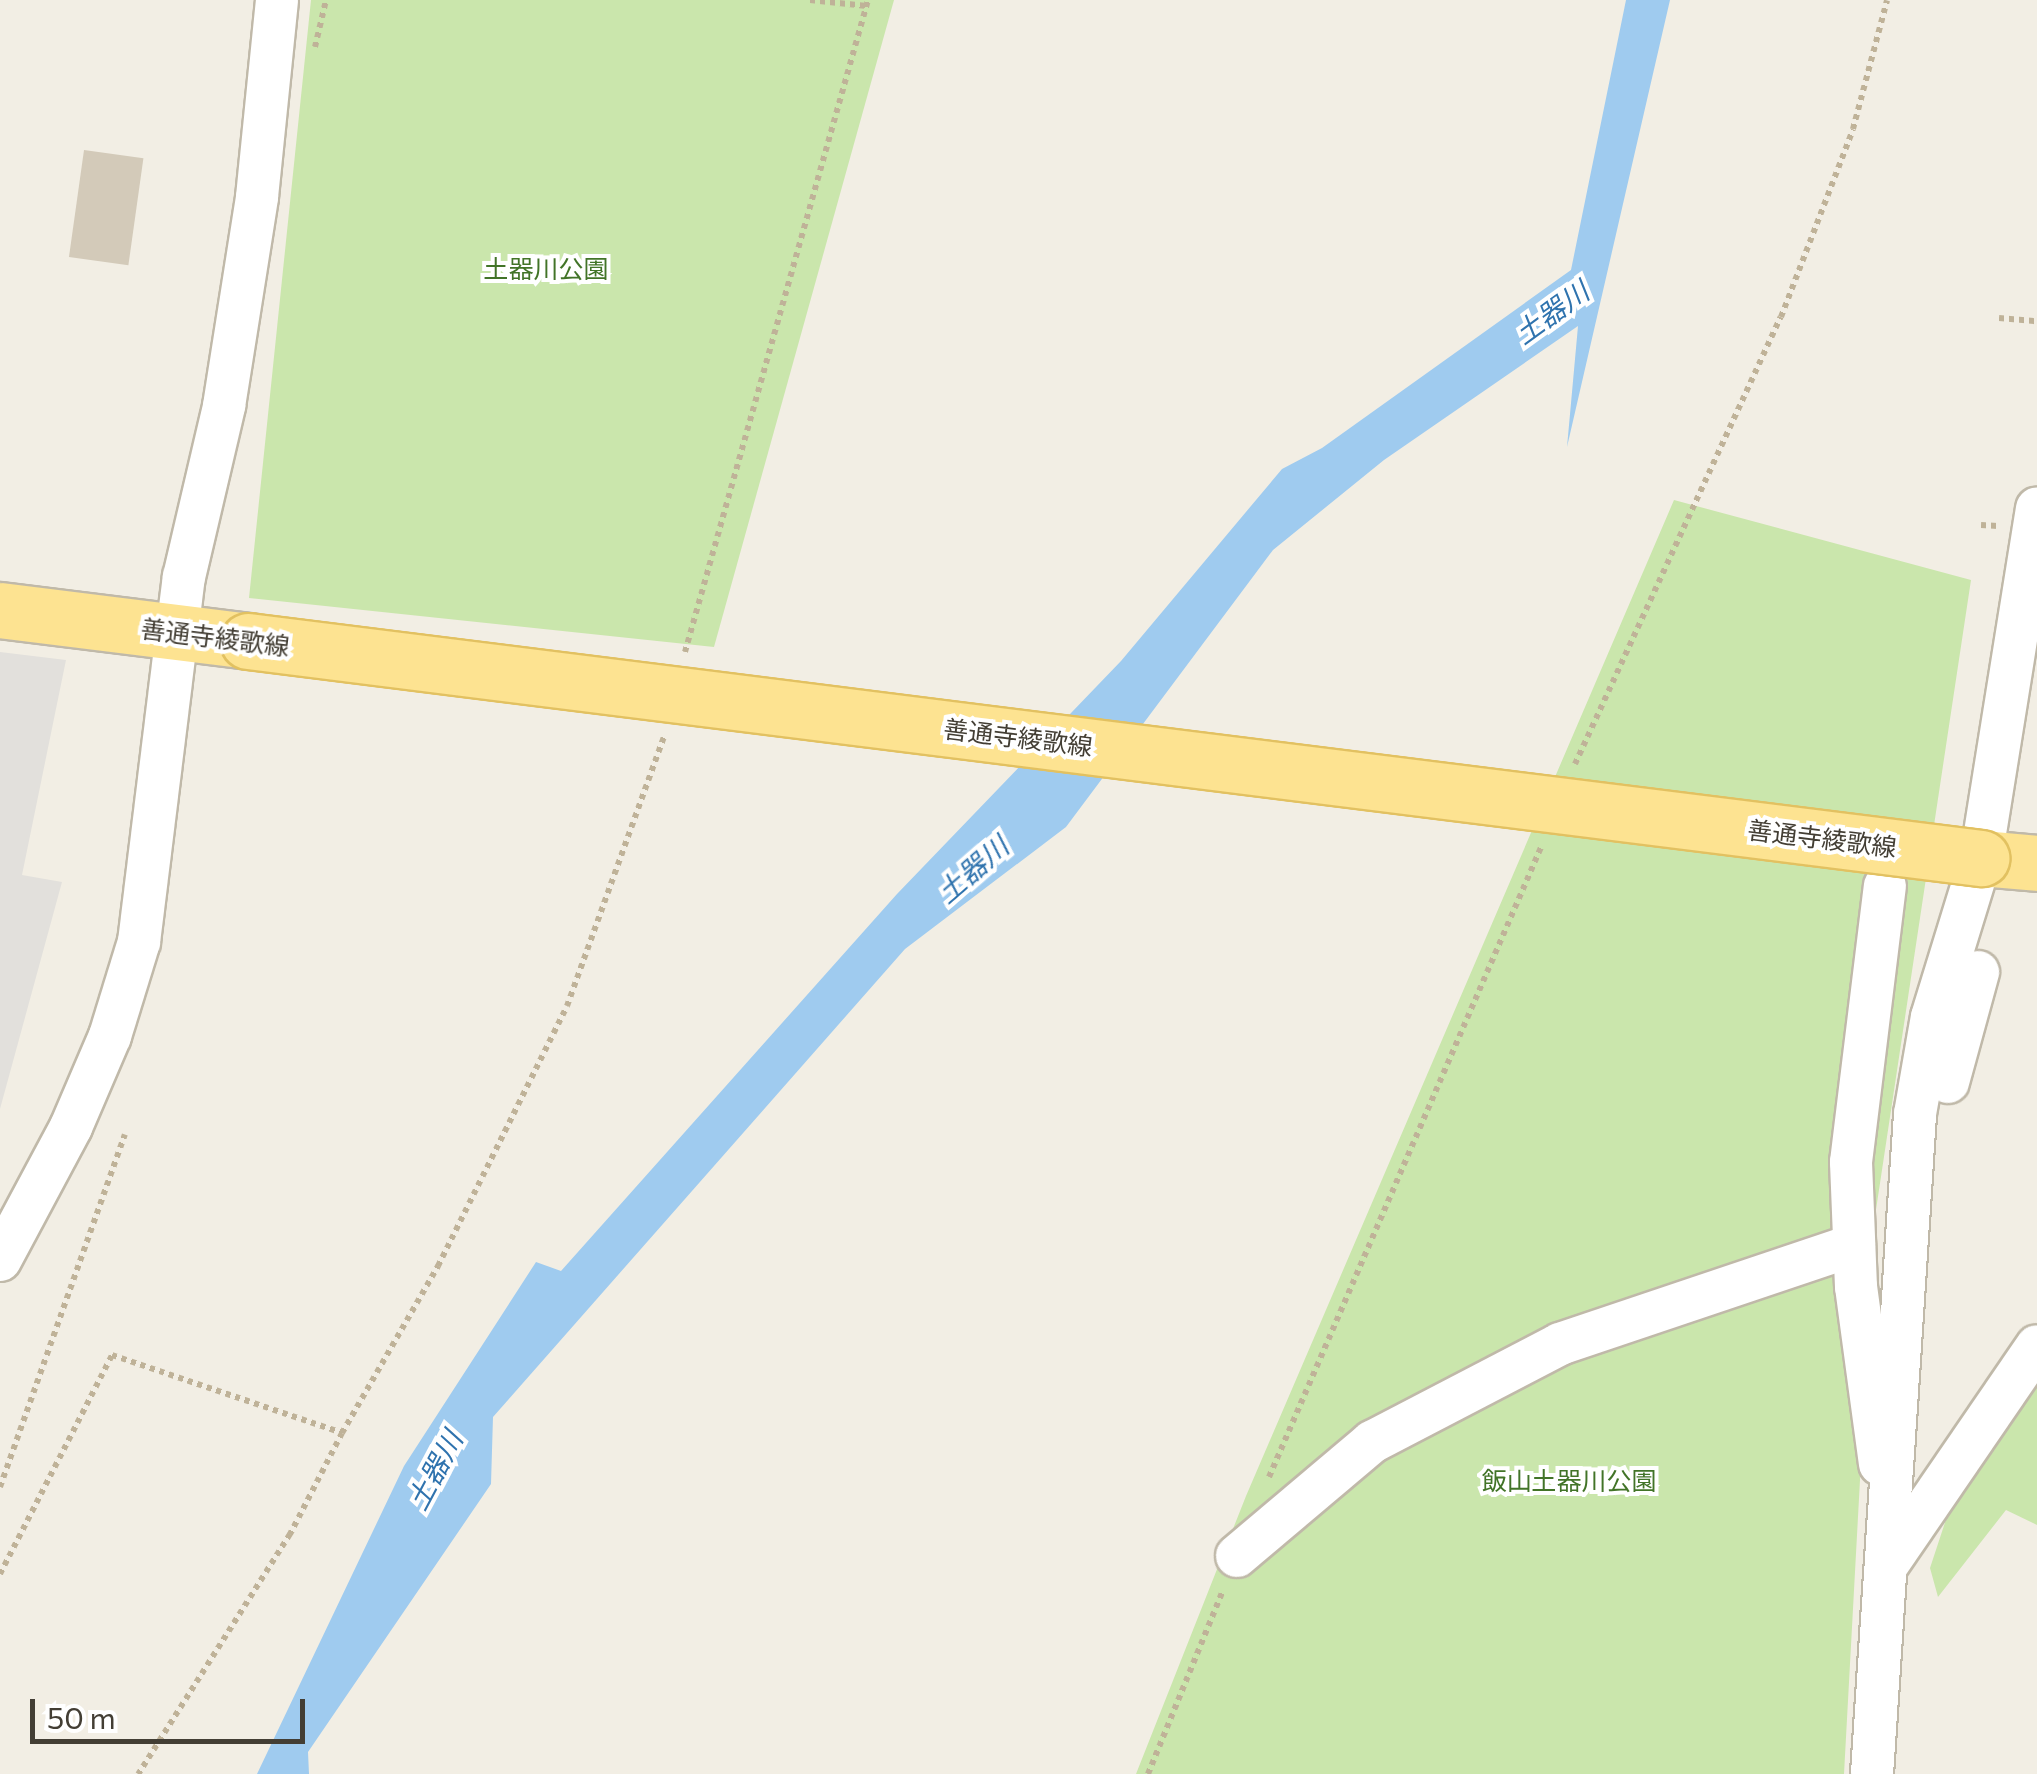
<!DOCTYPE html>
<html>
<head>
<meta charset="utf-8">
<style>
	body { margin:0 }
	#map { position:relative; width:2037px; height:1774px; overflow:hidden; background:#f2eee4; font-family:Commissioner,"Noto Sans JP",sans-serif }
	div>[style] { position:absolute }
	.green>* { inset:0; background:#cae6ac }
	.parking>* { inset:0; background:#e2e0dc }
	.water>* { inset:0; background:#9fcbef }
	.building>* { inset:0; background:#d3cab9; transform-origin:0 0 }
	.path>* { height:6px; margin-top:-3px; transform-origin:0; background:repeating-linear-gradient(90deg,#bfb298 0 5px,transparent 0 10px) }
	.roads { filter:drop-shadow(2px 0 #c0b9a9) drop-shadow(-2px 0 #c0b9a9) drop-shadow(0 2px #c0b9a9) drop-shadow(0 -2px #c0b9a9) }
	.street>* { height:42px; margin:-21px; padding:0 21px; transform-origin:21px; border-radius:21px; background:#fff }
	.primary>* { height:55px; margin:-27.5px; padding:0 27.5px; transform-origin:27.5px; border-radius:27.5px; background:#fde391 }
	.bridges { filter:drop-shadow(2px 0 #e2c161) drop-shadow(-2px 0 #e2c161) drop-shadow(0 2px #e2c161) drop-shadow(0 -2px #e2c161) }
	.primary-bridge>* { height:55px; margin:-27.5px; padding:0 27.5px; transform-origin:27.5px; border-radius:27.5px; background:#fde391 }
	span { translate:-50% -50%; white-space:nowrap; text-align:center; line-height:1.15; -webkit-text-stroke:8px #fff; paint-order:stroke }
	.park-label { font-size:25px; color:#427428 }
	.street-label { font-size:25px; color:#433e34 }
	.water-label { font-size:28px; color:#2f73ae; font-style:italic }
	.scale { position:absolute; left:30px; top:1699px; width:275px; height:45px; box-sizing:border-box; border:5px solid #433e34; border-top:0; padding-left:12px; font-size:30px; line-height:35px; white-space:nowrap; color:#433e34; -webkit-text-stroke:8px #fff; paint-order:stroke }
</style>
</head>
<body>
<div id="map">
	<div class="green">
		<div style="clip-path:polygon(311px 0,894px 0,714px 647px,249px 598px)"></div>
		<div style="clip-path:polygon(1674px 500px,1971px 580px,1874px 1223px,1844px 1774px,1136px 1774px,1246px 1496px)"></div>
		<div style="clip-path:polygon(2037px 1359px,2037px 1525px,2006px 1510px,1938px 1597px,1930px 1568px,1959px 1480px)"></div>
	</div>
	<div class="parking">
		<div style="clip-path:polygon(0 652px,66px 660px,22px 875px,62px 882px,0 1109px)"></div>
	</div>
	<div class="water">
		<div style="clip-path:polygon(1626px 0,1670px 0,1567px 447px,1578px 326px,1384px 460px,1273px 550px,1066px 827px,905px 949px,493px 1417px,491px 1484px,308px 1752px,309px 1774px,257px 1774px,404px 1466px,536px 1262px,561px 1271px,897px 894px,1121px 661px,1282px 469px,1322px 448px,1571px 270px)"></div>
	</div>
	<div class="building">
		<div style="left:84px;top:150px;width:60px;height:108px;rotate:8deg"></div>
	</div>
	<div class="path">
		<div style="left:810px;top:0;width:57px;rotate:6deg"></div>
		<div style="left:315px;top:47px;width:48px;rotate:-76.8deg"></div>
		<div style="left:1999px;top:318px;width:38px;rotate:5deg"></div>
		<div style="left:1981px;top:525px;width:17px;rotate:3deg"></div>
		<div style="left:685px;top:652px;width:677px;rotate:-74.32deg"></div>
		<div style="left:1575px;top:764px;width:492px;rotate:-65.3deg"></div>
		<div style="left:1781px;top:317px;width:201px;rotate:-69deg"></div>
		<div style="left:1853px;top:129px;width:133px;rotate:-75.2deg"></div>
		<div style="left:342px;top:1433px;width:193px;rotate:-60.1deg"></div>
		<div style="left:438px;top:1266px;width:290px;rotate:-63.6deg"></div>
		<div style="left:567px;top:1006px;width:286px;rotate:-70.2deg"></div>
		<div style="left:1269px;top:1477px;width:688px;rotate:-66.64deg"></div>
		<div style="left:0;top:1487px;width:374px;rotate:-70.5deg"></div>
		<div style="left:0;top:1574px;width:246px;rotate:-62.9deg"></div>
		<div style="left:112px;top:1355px;width:243px;rotate:18.7deg"></div>
		<div style="left:342px;top:1433px;width:114px;rotate:117.2deg"></div>
		<div style="left:290px;top:1534px;width:284px;rotate:122.3deg"></div>
		<div style="left:1148px;top:1774px;width:199px;rotate:-67.8deg"></div>
	</div>
	<div class="roads">
		<div class="street">
			<div style="left:1948px;top:1082px;width:114px;rotate:-74.7deg"></div>
			<div style="left:0;top:1260px;width:151px;rotate:-61.9deg"></div>
			<div style="left:71px;top:1127px;width:99px;rotate:-66.8deg"></div>
			<div style="left:110px;top:1036px;width:98px;rotate:-72.9deg"></div>
			<div style="left:139px;top:942px;width:368px;rotate:-83deg"></div>
			<div style="left:184px;top:577px;width:176px;rotate:-76.8deg"></div>
			<div style="left:224px;top:406px;width:212px;rotate:-81deg"></div>
			<div style="left:257px;top:197px;width:198px;rotate:-84.2deg"></div>
			<div style="left:1880px;top:1464px;width:179px;rotate:-97.7deg"></div>
			<div style="left:1856px;top:1287px;width:125px;rotate:-92.3deg"></div>
			<div style="left:1851px;top:1162px;width:278px;rotate:-83deg"></div>
			<div style="left:1237px;top:1556px;width:177px;rotate:-40.2deg"></div>
			<div style="left:1372px;top:1442px;width:212px;rotate:-27.5deg"></div>
			<div style="left:1560px;top:1344px;width:310px;rotate:-18.6deg"></div>
			<div style="left:1887px;top:1565px;width:265px;rotate:-55.6deg"></div>
			<div style="left:1872px;top:1774px;width:661px;rotate:-86.27deg"></div>
			<div style="left:1915px;top:1114px;width:98px;rotate:-80.1deg"></div>
			<div style="left:1932px;top:1017px;width:166px;rotate:-72.9deg"></div>
			<div style="left:1981px;top:858px;width:354px;rotate:-80.9deg"></div>
		</div>
		<div class="primary">
			<div style="left:0;top:610px;width:250px;rotate:7.1deg"></div>
			<div style="left:1981px;top:858px;width:56px;rotate:5.1deg"></div>
		</div>
	</div>
	<div class="bridges">
		<div class="primary-bridge">
			<div style="left:248px;top:641px;width:1747px;rotate:7.14deg"></div>
		</div>
	</div>
	<div class="park-label">
		<span style="left:546px;top:268px">土器川公園</span>
		<span style="left:1569px;top:1480px">飯山土器川公園</span>
	</div>
	<div class="street-label">
		<span style="left:215px;top:637px;rotate:7deg">善通寺綾歌線</span>
		<span style="left:1018px;top:737px;rotate:7deg">善通寺綾歌線</span>
		<span style="left:1822px;top:838px;rotate:7deg">善通寺綾歌線</span>
	</div>
	<div class="water-label">
		<span style="left:1551px;top:312px;rotate:-36deg">土器川</span>
		<span style="left:972px;top:869px;rotate:-41deg">土器川</span>
		<span style="left:434px;top:1470px;rotate:-62deg">土器川</span>
	</div>
	<div class="scale">50 m</div>
</div>
</body>
</html>
